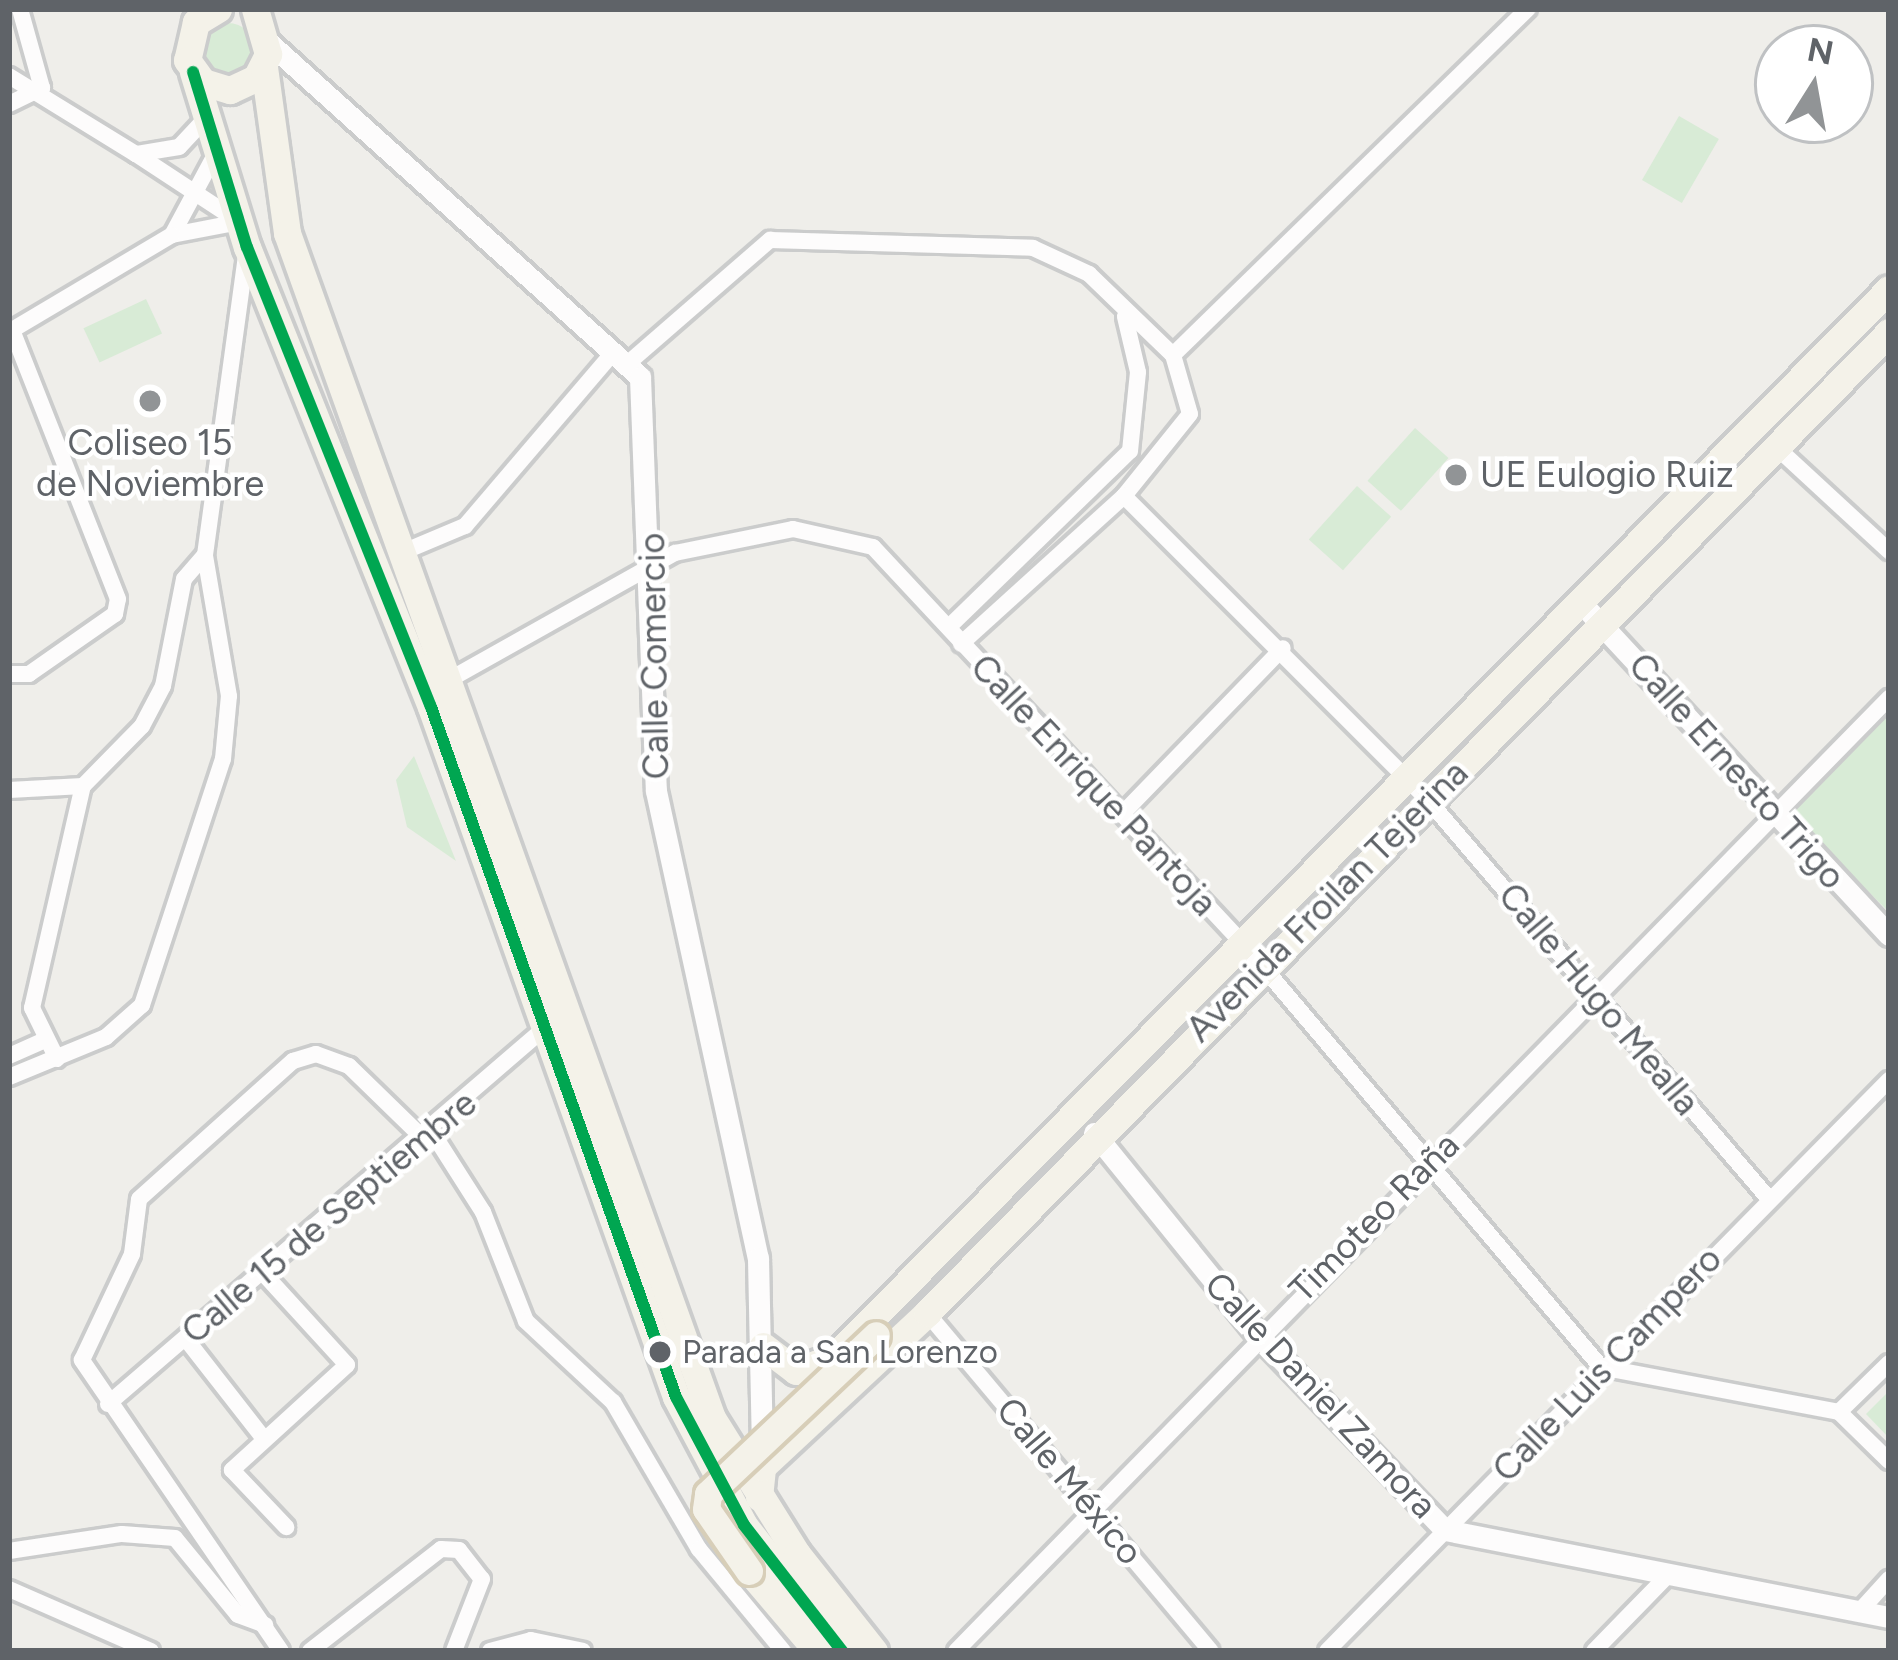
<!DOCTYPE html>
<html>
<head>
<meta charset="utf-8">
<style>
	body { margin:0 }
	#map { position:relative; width:1898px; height:1660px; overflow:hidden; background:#efeeea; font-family:Figtree,sans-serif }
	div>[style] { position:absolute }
	.green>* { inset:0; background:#d8ebd6; transform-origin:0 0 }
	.round { border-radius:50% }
	.roads { filter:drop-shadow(3px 0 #cbcccc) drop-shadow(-3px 0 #cbcccc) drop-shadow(0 3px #cbcccc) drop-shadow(0 -3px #cbcccc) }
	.minor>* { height:16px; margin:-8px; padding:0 8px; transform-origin:8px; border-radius:8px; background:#fdfcfc }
	.tertiary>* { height:21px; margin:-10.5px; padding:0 10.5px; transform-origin:10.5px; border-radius:10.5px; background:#fdfcfc }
	.primary>* { height:27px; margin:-13.5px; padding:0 13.5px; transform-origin:13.5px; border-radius:13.5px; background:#f4f2e9 }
	.bridges { filter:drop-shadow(3px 0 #d7ceb8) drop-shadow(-3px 0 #d7ceb8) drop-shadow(0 3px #d7ceb8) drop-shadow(0 -3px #d7ceb8) }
	.primary-bridge>* { height:27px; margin:-13.5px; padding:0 13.5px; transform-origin:13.5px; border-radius:13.5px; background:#f4f2e9 }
	.bus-1>* { height:12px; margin:-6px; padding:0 6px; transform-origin:6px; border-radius:6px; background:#00a651 }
	.dots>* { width:33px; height:33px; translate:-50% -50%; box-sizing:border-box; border:6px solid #fff; border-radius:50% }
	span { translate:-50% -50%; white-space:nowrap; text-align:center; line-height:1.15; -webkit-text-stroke:9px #fff; paint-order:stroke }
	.bus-label { font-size:33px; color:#5f6368 }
	.left { translate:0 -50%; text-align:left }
	.poi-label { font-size:36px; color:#5f6368 }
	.street-label { font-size:36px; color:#5f6368 }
	.frame { position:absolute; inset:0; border:12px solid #5f6368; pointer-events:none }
	.north { position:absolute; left:1754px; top:24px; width:120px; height:120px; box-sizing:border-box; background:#fff; border:3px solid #bfc1c3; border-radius:50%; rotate:11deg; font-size:33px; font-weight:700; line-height:48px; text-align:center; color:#5f6368 }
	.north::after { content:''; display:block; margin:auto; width:42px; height:54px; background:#919496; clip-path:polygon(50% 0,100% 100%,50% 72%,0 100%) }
</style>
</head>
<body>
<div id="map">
	<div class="green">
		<div class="round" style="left:201px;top:23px;width:54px;height:54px"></div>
		<div style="left:1679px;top:116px;width:46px;height:74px;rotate:30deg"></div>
		<div style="left:146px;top:299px;width:38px;height:69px;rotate:65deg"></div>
		<div style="left:1415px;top:428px;width:45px;height:71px;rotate:42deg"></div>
		<div style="left:1357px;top:486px;width:46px;height:72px;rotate:42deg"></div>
		<div style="clip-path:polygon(1889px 709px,1889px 912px,1787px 812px)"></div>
		<div style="clip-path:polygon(414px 756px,456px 861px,407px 827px,396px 780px)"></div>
		<div style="clip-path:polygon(1889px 1391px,1889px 1438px,1866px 1414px)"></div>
	</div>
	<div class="roads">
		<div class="minor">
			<div style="left:9px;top:76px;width:149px;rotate:31.6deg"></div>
			<div style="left:9px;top:104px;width:37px;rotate:-26deg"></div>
			<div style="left:42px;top:88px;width:82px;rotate:-105.6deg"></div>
			<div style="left:208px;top:116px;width:42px;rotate:133.1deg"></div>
			<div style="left:179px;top:147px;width:44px;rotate:170.8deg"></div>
			<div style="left:136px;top:154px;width:122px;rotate:33.3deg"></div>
			<div style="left:216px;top:153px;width:93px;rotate:118.2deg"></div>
			<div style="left:172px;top:235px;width:68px;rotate:-11deg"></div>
			<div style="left:1173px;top:355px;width:496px;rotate:-44.3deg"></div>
			<div style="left:626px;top:365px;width:191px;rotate:-41deg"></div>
			<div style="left:770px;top:240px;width:263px;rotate:1.7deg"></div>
			<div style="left:1033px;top:248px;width:62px;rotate:24.9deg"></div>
			<div style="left:1089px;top:274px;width:117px;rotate:44deg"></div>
			<div style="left:1173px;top:355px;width:61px;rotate:73.9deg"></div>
			<div style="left:1190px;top:414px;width:105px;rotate:128.8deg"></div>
			<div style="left:1124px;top:496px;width:220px;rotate:137.8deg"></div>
			<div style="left:1773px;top:444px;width:158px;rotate:42.7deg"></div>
			<div style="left:1124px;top:496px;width:430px;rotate:45deg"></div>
			<div style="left:1428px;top:800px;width:525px;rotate:49.48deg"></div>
			<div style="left:403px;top:552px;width:67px;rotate:-22.8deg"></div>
			<div style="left:465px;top:526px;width:228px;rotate:-49.5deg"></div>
			<div style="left:954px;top:622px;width:245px;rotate:-44.2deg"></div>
			<div style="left:1130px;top:451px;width:79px;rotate:-84.2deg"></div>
			<div style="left:1138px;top:372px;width:57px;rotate:-103.3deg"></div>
			<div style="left:9px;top:674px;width:20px"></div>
			<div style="left:29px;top:674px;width:105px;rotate:-34.9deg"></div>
			<div style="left:115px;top:614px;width:15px;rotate:-79deg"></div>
			<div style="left:118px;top:599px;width:289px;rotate:-111.5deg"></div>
			<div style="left:12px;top:330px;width:186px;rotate:-30.7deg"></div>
			<div style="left:452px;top:678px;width:256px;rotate:-29.3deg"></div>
			<div style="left:675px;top:553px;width:120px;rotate:-11.5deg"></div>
			<div style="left:793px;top:529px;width:82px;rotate:12.7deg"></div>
			<div style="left:873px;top:547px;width:548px;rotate:47deg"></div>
			<div style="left:1247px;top:948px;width:549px;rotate:49.81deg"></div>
			<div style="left:9px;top:790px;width:74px;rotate:-3.1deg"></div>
			<div style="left:83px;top:786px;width:84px;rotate:-45.5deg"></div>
			<div style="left:142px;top:726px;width:45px;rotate:-62.3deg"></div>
			<div style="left:163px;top:686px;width:109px;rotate:-78.9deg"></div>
			<div style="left:184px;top:579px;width:32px;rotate:-49deg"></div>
			<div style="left:1124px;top:812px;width:228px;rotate:-45.9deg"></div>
			<div style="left:9px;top:1056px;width:36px;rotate:-24deg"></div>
			<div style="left:57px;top:1059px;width:57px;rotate:-116.1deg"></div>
			<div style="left:32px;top:1008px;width:228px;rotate:-77.1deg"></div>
			<div style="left:9px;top:1077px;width:105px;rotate:-22.4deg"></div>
			<div style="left:106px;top:1037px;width:48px;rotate:-41.6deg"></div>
			<div style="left:142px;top:1005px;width:259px;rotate:-71.8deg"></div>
			<div style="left:223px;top:759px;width:63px;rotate:-84.6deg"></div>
			<div style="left:229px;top:696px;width:143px;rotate:-99.7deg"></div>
			<div style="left:205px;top:555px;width:304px;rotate:-82.2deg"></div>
			<div style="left:432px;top:1132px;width:95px;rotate:57.5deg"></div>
			<div style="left:483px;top:1212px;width:117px;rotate:68.5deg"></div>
			<div style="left:526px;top:1321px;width:119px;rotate:43deg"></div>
			<div style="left:613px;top:1402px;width:170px;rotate:59.7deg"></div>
			<div style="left:699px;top:1549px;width:132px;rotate:50.5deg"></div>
			<div style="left:264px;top:1274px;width:123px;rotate:47.6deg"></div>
			<div style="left:347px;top:1365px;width:156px;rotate:137.6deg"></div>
			<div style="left:232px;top:1470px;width:79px;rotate:46.5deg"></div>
			<div style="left:927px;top:1313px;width:441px;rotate:50deg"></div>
			<div style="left:186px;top:1339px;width:127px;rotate:52deg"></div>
			<div style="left:1601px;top:1367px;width:242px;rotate:10.7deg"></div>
			<div style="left:1839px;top:1412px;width:70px;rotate:44.4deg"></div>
			<div style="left:108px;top:1404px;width:579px;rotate:-40.73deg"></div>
			<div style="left:1839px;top:1412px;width:70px;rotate:-44.4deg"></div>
			<div style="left:9px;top:1551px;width:114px;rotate:-8.6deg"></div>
			<div style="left:122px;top:1534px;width:53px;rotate:4.3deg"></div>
			<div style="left:175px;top:1538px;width:99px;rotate:50.7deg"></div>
			<div style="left:238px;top:1615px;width:29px;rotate:20deg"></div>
			<div style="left:9px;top:1589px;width:155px;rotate:23.6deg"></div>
			<div style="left:1859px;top:1612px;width:45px;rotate:-47.7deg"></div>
			<div style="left:281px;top:1651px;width:353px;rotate:-124.4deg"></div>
			<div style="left:82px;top:1360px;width:117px;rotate:-64.7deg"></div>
			<div style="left:132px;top:1254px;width:55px;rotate:-82.7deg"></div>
			<div style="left:139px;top:1199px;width:207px;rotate:-41.9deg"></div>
			<div style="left:293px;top:1061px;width:24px;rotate:-17deg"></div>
			<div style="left:316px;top:1054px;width:35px;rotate:20deg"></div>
			<div style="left:349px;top:1066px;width:105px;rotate:44.2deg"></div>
			<div style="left:310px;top:1651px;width:166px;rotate:-37.9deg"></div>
			<div style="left:441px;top:1549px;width:18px;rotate:3deg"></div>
			<div style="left:459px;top:1550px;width:37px;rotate:52deg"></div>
			<div style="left:482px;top:1579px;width:77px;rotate:111.3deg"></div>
			<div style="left:490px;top:1651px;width:42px;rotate:-15deg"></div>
			<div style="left:531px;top:1640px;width:53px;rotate:11.9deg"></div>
			<div style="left:956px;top:1651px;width:1334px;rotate:-45.61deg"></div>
			<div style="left:1327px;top:1651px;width:801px;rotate:-45.46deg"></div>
			<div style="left:1594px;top:1651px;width:109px;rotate:-45.7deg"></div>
		</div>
		<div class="tertiary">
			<div style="left:267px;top:41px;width:502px;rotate:42.01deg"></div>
			<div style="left:640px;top:377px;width:414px;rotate:87.8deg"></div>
			<div style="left:656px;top:791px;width:478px;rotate:77.7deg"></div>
			<div style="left:758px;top:1258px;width:190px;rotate:88.8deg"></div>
			<div style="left:1585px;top:607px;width:447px;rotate:47.2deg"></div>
			<div style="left:1094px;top:1133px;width:257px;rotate:51deg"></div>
			<div style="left:1256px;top:1333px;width:273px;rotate:46.2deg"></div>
			<div style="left:1445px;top:1530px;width:452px;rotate:11.1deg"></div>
		</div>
		<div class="primary">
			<div style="left:218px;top:9px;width:26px;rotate:149deg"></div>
			<div style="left:196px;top:22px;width:39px;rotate:103deg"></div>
			<div style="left:187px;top:60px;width:27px;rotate:54deg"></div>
			<div style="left:203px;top:82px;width:28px;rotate:17deg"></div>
			<div style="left:230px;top:90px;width:29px;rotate:-25deg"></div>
			<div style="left:256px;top:78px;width:27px;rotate:-63deg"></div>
			<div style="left:268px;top:54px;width:47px;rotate:-106.1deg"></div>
			<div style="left:264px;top:67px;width:168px;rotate:82.1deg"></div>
			<div style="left:287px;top:233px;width:1259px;rotate:70.27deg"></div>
			<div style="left:712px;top:1418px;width:160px;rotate:58deg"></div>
			<div style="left:797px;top:1554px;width:124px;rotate:51.6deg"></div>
			<div style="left:193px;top:72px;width:183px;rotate:72.9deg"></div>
			<div style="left:247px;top:247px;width:495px;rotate:68.2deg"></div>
			<div style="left:431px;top:707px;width:732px;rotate:70.45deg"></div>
			<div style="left:676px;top:1397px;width:145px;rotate:62deg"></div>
			<div style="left:744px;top:1525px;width:160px;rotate:52.1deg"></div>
			<div style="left:763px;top:1346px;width:41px;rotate:37.1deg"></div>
			<div style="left:796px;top:1371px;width:40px;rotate:-20.2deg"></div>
			<div style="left:834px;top:1357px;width:1501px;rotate:-45.35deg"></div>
			<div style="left:759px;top:1497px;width:30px;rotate:-84deg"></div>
			<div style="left:762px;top:1467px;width:226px;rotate:-43deg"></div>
			<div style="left:927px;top:1313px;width:1374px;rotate:-45.56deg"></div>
			<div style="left:749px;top:1571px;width:105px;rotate:49.6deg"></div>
		</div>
	</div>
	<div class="bridges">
		<div class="primary-bridge">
			<div style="left:749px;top:1571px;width:75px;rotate:-124.7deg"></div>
			<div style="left:706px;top:1509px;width:15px;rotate:-82deg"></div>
			<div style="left:708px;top:1494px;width:231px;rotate:-43.4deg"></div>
		</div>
	</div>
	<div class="bus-1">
		<div style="left:193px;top:72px;width:183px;rotate:72.9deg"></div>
		<div style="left:247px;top:247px;width:495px;rotate:68.2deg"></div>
		<div style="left:431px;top:707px;width:732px;rotate:70.45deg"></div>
		<div style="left:676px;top:1397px;width:145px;rotate:62deg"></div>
		<div style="left:744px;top:1525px;width:160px;rotate:52.1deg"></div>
	</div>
	<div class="dots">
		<div style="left:150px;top:401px;background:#919496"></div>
		<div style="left:1456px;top:475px;background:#919496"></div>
		<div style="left:660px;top:1352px;background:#5f6368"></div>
	</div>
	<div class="bus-label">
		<span class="left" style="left:682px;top:1352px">Parada a San Lorenzo</span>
	</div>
	<div class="poi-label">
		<span style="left:150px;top:463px">Coliseo 15<br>de Noviembre</span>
		<span class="left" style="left:1480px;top:475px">UE Eulogio Ruiz</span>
	</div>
	<div class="street-label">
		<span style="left:654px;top:656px;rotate:-91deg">Calle Comercio</span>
		<span style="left:1737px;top:771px;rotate:48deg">Calle Ernesto Trigo</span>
		<span style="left:1094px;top:785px;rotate:47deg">Calle Enrique Pantoja</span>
		<span style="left:1327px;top:901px;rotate:-45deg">Avenida Froilan Tejerina</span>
		<span style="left:1599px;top:999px;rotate:50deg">Calle Hugo Mealla</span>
		<span style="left:329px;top:1217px;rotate:-40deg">Calle 15 de Septiembre</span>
		<span style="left:1374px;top:1217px;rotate:-45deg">Timoteo Raña</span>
		<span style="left:1607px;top:1364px;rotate:-46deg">Calle Luis Campero</span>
		<span style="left:1321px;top:1395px;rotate:47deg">Calle Daniel Zamora</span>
		<span style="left:1070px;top:1481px;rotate:50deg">Calle México</span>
	</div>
	<div class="frame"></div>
	<div class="north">N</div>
</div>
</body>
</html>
